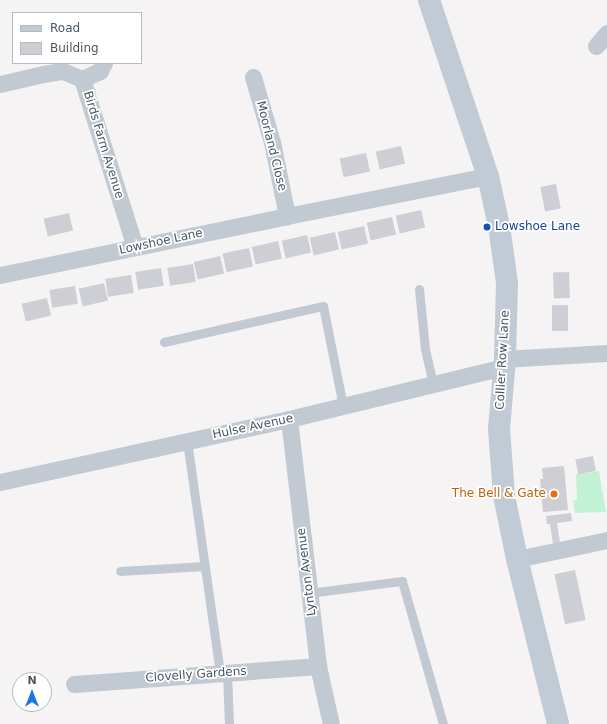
<!DOCTYPE html>
<html>
<head>
<meta charset="utf-8">
<style>
	body { margin:0 }
	#map { position:relative; width:607px; height:724px; overflow:hidden; background:#f5f3f3; font-family:"DejaVu Sans",sans-serif }
	div>[style] { position:absolute }
	.green>* { inset:0; background:#c3f1d5 }
	.building>* { inset:0; background:#cdcfd5; transform-origin:0 0 }
	.service>* { height:9px; margin:-4.5px; padding:0 4.5px; transform-origin:4.5px; border-radius:4.5px; background:#c1cad2 }
	.minor>* { height:17px; margin:-8.5px; padding:0 8.5px; transform-origin:8.5px; border-radius:8.5px; background:#c1cad2 }
	.secondary>* { height:22px; margin:-11px; padding:0 11px; transform-origin:11px; border-radius:11px; background:#c1cbd6 }
	.dots>* { width:11px; height:11px; translate:-50% -50%; box-sizing:border-box; border:2px solid #fff; border-radius:50% }
	span { translate:-50% -50%; white-space:nowrap; text-align:center; line-height:1.15; -webkit-text-stroke:3.5px #fff; paint-order:stroke }
	.street-label { font-size:12px; color:#4a5661 }
	.transit-label { font-size:12px; color:#164399 }
	.left { translate:0 -50%; text-align:left }
	.food-label { font-size:12px; color:#c56008 }
	.right { translate:-100% -50%; text-align:right }
	.legend { position:absolute; left:12px; top:12px; width:130px; height:52px; box-sizing:border-box; background:#fff; border:1px solid #b7bbc0; margin:0; padding:5px 7px; list-style:none; font-size:12px; color:#4a5661 }
	.legend li { display:flex; align-items:center; gap:8px; height:20px }
	.legend b { width:20px; border:1px solid #b7bbc0 }
	.north { position:absolute; left:12px; top:672px; width:40px; height:40px; box-sizing:border-box; background:#fff; border:1px solid #b7bbc0; border-radius:50%; rotate:0deg; font-size:11px; font-weight:700; line-height:16px; text-align:center; color:#4a5661 }
	.north::after { content:''; display:block; margin:auto; width:14px; height:18px; background:#1a73e8; clip-path:polygon(50% 0,100% 100%,50% 72%,0 100%) }
</style>
</head>
<body>
<div id="map">
	<div class="green">
		<div style="clip-path:polygon(599px 471px,606px 512px,575px 513px,573px 501px,577px 500px,576px 474px)"></div>
	</div>
	<div class="building">
		<div style="left:401px;top:146px;width:18px;height:26px;rotate:77deg"></div>
		<div style="left:366px;top:153px;width:19px;height:27px;rotate:78deg"></div>
		<div style="left:556px;top:184px;width:25px;height:16px;rotate:79deg"></div>
		<div style="left:421px;top:210px;width:18px;height:26px;rotate:77deg"></div>
		<div style="left:69px;top:213px;width:18px;height:26px;rotate:77deg"></div>
		<div style="left:392px;top:217px;width:18px;height:26px;rotate:77deg"></div>
		<div style="left:364px;top:226px;width:18px;height:27px;rotate:77deg"></div>
		<div style="left:335px;top:232px;width:18px;height:26px;rotate:77deg"></div>
		<div style="left:307px;top:235px;width:18px;height:26px;rotate:77deg"></div>
		<div style="left:278px;top:241px;width:18px;height:27px;rotate:77deg"></div>
		<div style="left:249px;top:248px;width:19px;height:27px;rotate:78deg"></div>
		<div style="left:220px;top:256px;width:18px;height:27px;rotate:77deg"></div>
		<div style="left:193px;top:264px;width:18px;height:26px;rotate:81deg"></div>
		<div style="left:161px;top:268px;width:18px;height:26px;rotate:81deg"></div>
		<div style="left:569px;top:272px;width:26px;height:16px;rotate:88deg"></div>
		<div style="left:131px;top:275px;width:18px;height:26px;rotate:81deg"></div>
		<div style="left:104px;top:283px;width:18px;height:26px;rotate:77deg"></div>
		<div style="left:75px;top:286px;width:18px;height:26px;rotate:81deg"></div>
		<div style="left:47px;top:298px;width:18px;height:26px;rotate:77deg"></div>
		<div style="left:552px;top:305px;width:16px;height:26px"></div>
		<div style="left:593px;top:456px;width:15px;height:18px;rotate:79deg"></div>
		<div style="clip-path:polygon(564px 466px,568px 510px,543px 512px,540px 479px,543px 479px,542px 468px)"></div>
		<div style="clip-path:polygon(571px 513px,572px 521px,557px 523px,560px 543px,553px 544px,550px 524px,547px 524px,546px 516px)"></div>
		<div style="left:575px;top:570px;width:51px;height:21px;rotate:78deg"></div>
	</div>
	<div class="service">
		<div style="left:419px;top:289px;width:60px;rotate:84.3deg"></div>
		<div style="left:425px;top:349px;width:36px;rotate:77deg"></div>
		<div style="left:164px;top:342px;width:163px;rotate:-12.8deg"></div>
		<div style="left:323px;top:306px;width:102px;rotate:78.7deg"></div>
		<div style="left:187px;top:441px;width:234px;rotate:81.9deg"></div>
		<div style="left:120px;top:571px;width:85px;rotate:-3.4deg"></div>
		<div style="left:309px;top:593px;width:94px;rotate:-7.4deg"></div>
		<div style="left:402px;top:581px;width:149px;rotate:74deg"></div>
		<div style="left:227px;top:672px;width:52px;rotate:87.8deg"></div>
	</div>
	<div class="minor">
		<div style="left:596px;top:46px;width:17px;rotate:-50deg"></div>
		<div style="left:253px;top:77px;width:68px;rotate:73.7deg"></div>
		<div style="left:272px;top:142px;width:76px;rotate:78.5deg"></div>
		<div style="left:82px;top:79px;width:20px;rotate:-24deg"></div>
		<div style="left:100px;top:71px;width:9px;rotate:-63deg"></div>
		<div style="left:0;top:84px;width:44px;rotate:-13.1deg"></div>
		<div style="left:43px;top:74px;width:20px;rotate:-9deg"></div>
		<div style="left:63px;top:71px;width:21px;rotate:23deg"></div>
		<div style="left:82px;top:79px;width:176px;rotate:72.5deg"></div>
		<div style="left:0;top:275px;width:293px;rotate:-11.6deg"></div>
		<div style="left:287px;top:216px;width:205px;rotate:-11.3deg"></div>
		<div style="left:505px;top:359px;width:102px;rotate:-3.4deg"></div>
		<div style="left:289px;top:419px;width:249px;rotate:83.3deg"></div>
		<div style="left:318px;top:666px;width:59px;rotate:77.4deg"></div>
		<div style="left:0;top:482px;width:296px;rotate:-12.3deg"></div>
		<div style="left:289px;top:419px;width:221px;rotate:-13.6deg"></div>
		<div style="left:517px;top:559px;width:92px;rotate:-11.9deg"></div>
		<div style="left:74px;top:684px;width:245px;rotate:-4.2deg"></div>
	</div>
	<div class="secondary">
		<div style="left:429px;top:0;width:186px;rotate:71.5deg"></div>
		<div style="left:488px;top:176px;width:51px;rotate:77.6deg"></div>
		<div style="left:499px;top:226px;width:58px;rotate:82deg"></div>
		<div style="left:507px;top:283px;width:76px;rotate:91.5deg"></div>
		<div style="left:505px;top:359px;width:70px;rotate:94.9deg"></div>
		<div style="left:499px;top:429px;width:67px;rotate:85.7deg"></div>
		<div style="left:504px;top:496px;width:64px;rotate:78.3deg"></div>
		<div style="left:517px;top:559px;width:170px;rotate:76deg"></div>
	</div>
	<div class="dots">
		<div style="left:487px;top:227px;background:#1a4fb4"></div>
		<div style="left:554px;top:494px;background:#e8710a"></div>
	</div>
	<div class="street-label">
		<span style="left:103px;top:145px;rotate:73deg">Birds Farm Avenue</span>
		<span style="left:271px;top:146px;rotate:76deg">Moorland Close</span>
		<span style="left:161px;top:242px;rotate:-12deg">Lowshoe Lane</span>
		<span style="left:503px;top:360px;rotate:-87deg">Collier Row Lane</span>
		<span style="left:253px;top:427px;rotate:-12deg">Hulse Avenue</span>
		<span style="left:307px;top:572px;rotate:-97deg">Lynton Avenue</span>
		<span style="left:196px;top:675px;rotate:-4deg">Clovelly Gardens</span>
	</div>
	<div class="transit-label">
		<span class="left" style="left:495px;top:227px">Lowshoe Lane</span>
	</div>
	<div class="food-label">
		<span class="right" style="left:546px;top:494px">The Bell &amp; Gate</span>
	</div>
	<ul class="legend">
	<li><b style="height:5px;background:#c1cbd6"></b>Road</li>
	<li><b style="height:11px;background:#cdcfd5"></b>Building</li>
	</ul>
	<div class="north">N</div>
</div>
</body>
</html>
